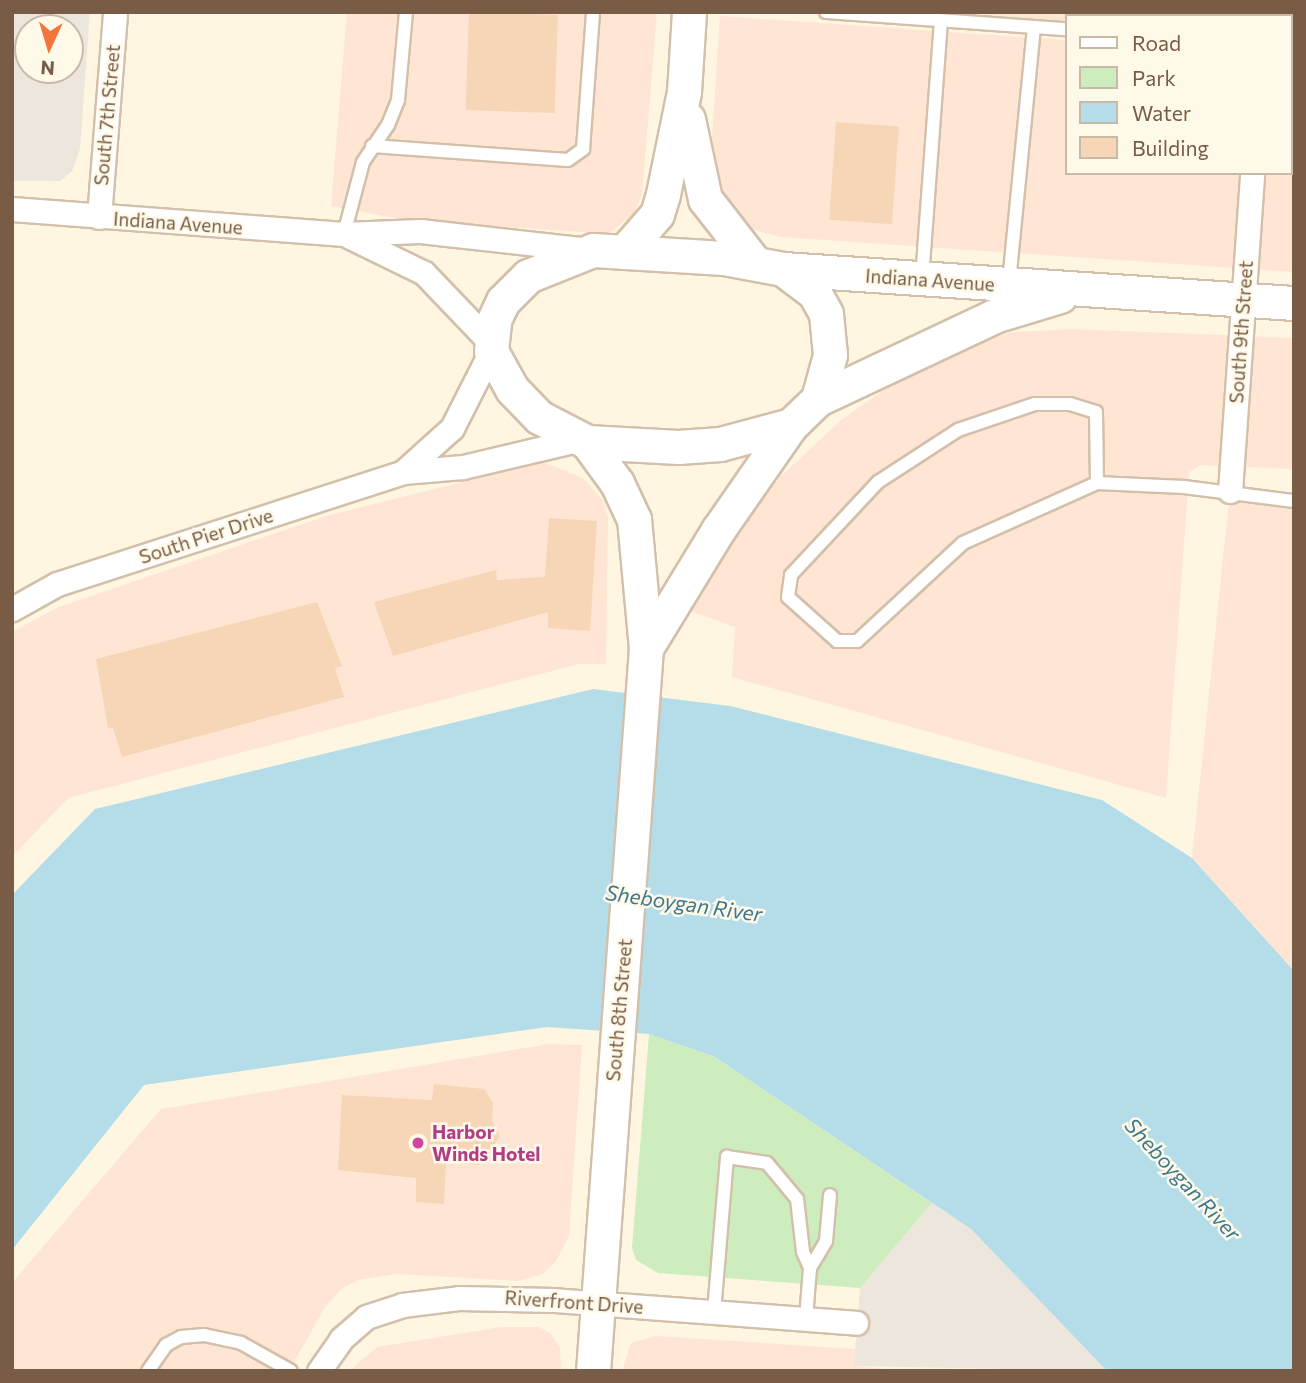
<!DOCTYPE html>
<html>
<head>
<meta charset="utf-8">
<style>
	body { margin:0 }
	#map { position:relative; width:1306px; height:1383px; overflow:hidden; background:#fef6e1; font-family:Commissioner,sans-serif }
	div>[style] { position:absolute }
	.residential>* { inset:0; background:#f7e8cf }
	.commercial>* { inset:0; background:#ffe5d4 }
	.industrial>* { inset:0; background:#ede6dd }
	.green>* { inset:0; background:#cdedbe }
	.water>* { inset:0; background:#b4dde9 }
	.building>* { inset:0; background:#f6d6b6; transform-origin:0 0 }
	.roads { filter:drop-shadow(2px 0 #d2c0aa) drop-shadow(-2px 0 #d2c0aa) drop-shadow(0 2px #d2c0aa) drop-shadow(0 -2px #d2c0aa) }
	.lane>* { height:12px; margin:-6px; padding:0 6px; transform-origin:6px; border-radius:6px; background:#fff }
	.street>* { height:23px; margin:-11.5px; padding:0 11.5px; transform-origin:11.5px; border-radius:11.5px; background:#fff }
	.secondary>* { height:33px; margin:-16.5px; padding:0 16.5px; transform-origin:16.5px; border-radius:16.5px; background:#fff }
	.dots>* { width:19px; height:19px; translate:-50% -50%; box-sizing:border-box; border:4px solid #fff9e9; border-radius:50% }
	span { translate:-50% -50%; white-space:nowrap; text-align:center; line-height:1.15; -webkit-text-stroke:5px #fff9e9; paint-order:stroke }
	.street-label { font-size:19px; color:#785c46 }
	.hotel-label { font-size:19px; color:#b23c85; font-weight:700 }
	.left { translate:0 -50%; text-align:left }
	.water-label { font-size:21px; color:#3d798d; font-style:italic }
	.frame { position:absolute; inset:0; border:14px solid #785c46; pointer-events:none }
	.legend { position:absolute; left:1065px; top:14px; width:228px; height:161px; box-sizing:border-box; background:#fff9e9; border:2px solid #c9baa8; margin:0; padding:9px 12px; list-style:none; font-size:21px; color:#785c46 }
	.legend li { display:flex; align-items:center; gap:14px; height:35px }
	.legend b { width:35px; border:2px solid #c9baa8 }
	.north { position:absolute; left:14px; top:14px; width:70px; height:70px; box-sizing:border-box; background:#fff9e9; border:2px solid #c9baa8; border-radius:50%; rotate:184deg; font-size:19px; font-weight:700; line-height:28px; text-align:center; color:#785c46 }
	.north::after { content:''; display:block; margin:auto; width:24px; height:32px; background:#f3753b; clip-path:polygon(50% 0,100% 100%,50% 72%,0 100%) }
</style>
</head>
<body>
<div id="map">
	<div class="residential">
		<div style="clip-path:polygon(936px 12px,1294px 12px,1294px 38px,1290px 16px,1066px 16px,1066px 22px)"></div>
	</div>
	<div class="commercial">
		<div style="clip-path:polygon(347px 12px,657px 12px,642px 195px,633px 215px,610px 232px,598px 233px,410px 221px,331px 206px)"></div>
		<div style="clip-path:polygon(720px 16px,1066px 40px,1066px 173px,1290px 173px,1290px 55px,1294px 55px,1294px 272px,781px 237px,747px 228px,721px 199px,710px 166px)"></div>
		<div style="clip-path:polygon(1072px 329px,1294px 338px,1294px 469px,1200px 465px,1189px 472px,1166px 798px,732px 677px,735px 627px,690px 611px,723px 553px,781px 476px,840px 421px,905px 375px,982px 340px,1015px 332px)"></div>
		<div style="clip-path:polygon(543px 462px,583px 478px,603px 501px,608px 517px,606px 664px,579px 664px,68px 798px,12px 857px,12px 632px,56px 608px,326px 516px)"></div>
		<div style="clip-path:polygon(1230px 491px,1294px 497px,1294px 971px,1192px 858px)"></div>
		<div style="clip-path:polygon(549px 1044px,582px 1045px,569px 1236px,556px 1261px,543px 1274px,518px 1281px,396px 1274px,358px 1280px,340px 1290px,324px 1309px,289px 1371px,12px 1371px,12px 1283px,161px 1109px)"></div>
		<div style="clip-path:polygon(501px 1327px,539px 1327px,550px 1333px,560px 1347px,561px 1371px,349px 1371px,377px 1347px)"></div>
		<div style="clip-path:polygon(655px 1336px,855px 1349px,854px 1366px,910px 1371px,622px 1371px,631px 1343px)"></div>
	</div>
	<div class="industrial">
		<div style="clip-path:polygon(evenodd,12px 12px,90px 12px,80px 149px,72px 171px,60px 181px,12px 181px,12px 12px,28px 28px,70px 28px,70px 70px,28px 70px,28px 28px)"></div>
		<div style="clip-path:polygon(932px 1203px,971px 1229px,1107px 1371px,854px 1366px,860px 1288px)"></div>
	</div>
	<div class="green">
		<div style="clip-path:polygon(649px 1034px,715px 1057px,932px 1203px,860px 1288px,658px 1273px,636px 1260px,632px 1248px)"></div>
	</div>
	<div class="water">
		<div style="clip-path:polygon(593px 689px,730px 706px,1102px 800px,1192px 858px,1294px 971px,1294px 1371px,1107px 1371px,971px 1229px,715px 1057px,649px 1034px,547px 1027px,144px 1085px,12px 1250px,12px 895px,95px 809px)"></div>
	</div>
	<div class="building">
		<div style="left:469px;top:12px;width:89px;height:98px;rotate:2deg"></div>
		<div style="left:836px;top:122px;width:63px;height:98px;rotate:4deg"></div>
		<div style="clip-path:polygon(549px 518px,597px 521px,590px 631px,548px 628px,548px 612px,393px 656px,374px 602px,496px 570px,497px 580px,545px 577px)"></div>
		<div style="clip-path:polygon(317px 602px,342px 666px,335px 668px,344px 697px,122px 757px,113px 728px,108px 728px,96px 659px)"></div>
		<div style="clip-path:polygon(434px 1084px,484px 1089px,493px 1103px,492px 1121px,500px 1136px,492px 1149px,485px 1150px,479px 1165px,446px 1162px,444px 1204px,416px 1202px,416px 1178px,338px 1170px,342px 1095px,432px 1100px)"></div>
	</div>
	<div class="roads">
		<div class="lane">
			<div style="left:826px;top:12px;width:241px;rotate:4.1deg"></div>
			<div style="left:1290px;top:46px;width:4px"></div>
			<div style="left:372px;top:146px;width:196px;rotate:4.1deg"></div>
			<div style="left:568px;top:160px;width:19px;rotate:-36deg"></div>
			<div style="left:583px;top:149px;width:137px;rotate:-85.8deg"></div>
			<div style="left:344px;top:234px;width:74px;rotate:-75.2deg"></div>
			<div style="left:363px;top:162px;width:45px;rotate:-56deg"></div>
			<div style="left:388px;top:125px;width:27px;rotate:-68deg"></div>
			<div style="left:398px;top:100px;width:88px;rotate:-84.8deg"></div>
			<div style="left:922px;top:279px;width:259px;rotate:-85.8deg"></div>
			<div style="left:1009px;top:282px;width:256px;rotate:-84.4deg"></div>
			<div style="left:1097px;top:483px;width:147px;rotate:155.9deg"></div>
			<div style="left:963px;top:543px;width:144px;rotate:137.2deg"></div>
			<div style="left:857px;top:641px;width:20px;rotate:180deg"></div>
			<div style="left:837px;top:641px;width:66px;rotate:-138.1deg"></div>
			<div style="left:788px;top:597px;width:22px;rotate:-82deg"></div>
			<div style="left:791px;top:575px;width:127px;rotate:-46.9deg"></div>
			<div style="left:878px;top:482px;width:95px;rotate:-33deg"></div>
			<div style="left:958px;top:430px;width:81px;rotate:-18.7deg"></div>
			<div style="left:1035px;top:404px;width:35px"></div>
			<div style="left:1070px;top:404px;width:27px;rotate:17deg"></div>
			<div style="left:1096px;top:412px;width:71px;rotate:89.2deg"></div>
			<div style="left:1097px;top:483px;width:87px;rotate:2.6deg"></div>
			<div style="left:1184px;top:487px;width:111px;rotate:7.3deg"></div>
			<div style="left:810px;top:1268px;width:31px;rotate:-59deg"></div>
			<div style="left:826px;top:1241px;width:46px;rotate:-85deg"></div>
			<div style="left:714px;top:1312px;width:156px;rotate:-85.2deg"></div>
			<div style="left:727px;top:1157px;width:40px;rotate:8.5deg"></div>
			<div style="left:767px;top:1163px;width:47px;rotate:50.2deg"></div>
			<div style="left:797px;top:1199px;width:53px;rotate:83.5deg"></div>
			<div style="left:803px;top:1252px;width:17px;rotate:66deg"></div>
			<div style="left:810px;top:1268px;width:51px;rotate:94.5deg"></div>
			<div style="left:148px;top:1371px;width:32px;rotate:-55deg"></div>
			<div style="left:166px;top:1345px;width:17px;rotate:-28deg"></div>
			<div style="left:181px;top:1337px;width:23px;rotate:-5deg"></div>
			<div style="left:204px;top:1335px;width:38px;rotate:12deg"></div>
			<div style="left:241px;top:1343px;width:57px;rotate:29.2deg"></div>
		</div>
		<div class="street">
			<div style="left:1263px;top:16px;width:4px;rotate:-90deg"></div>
			<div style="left:12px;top:209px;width:333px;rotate:4.3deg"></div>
			<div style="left:344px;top:234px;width:76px;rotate:-2.3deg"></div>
			<div style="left:420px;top:231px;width:170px;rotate:6.4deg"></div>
			<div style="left:99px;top:217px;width:206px;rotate:-85.5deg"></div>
			<div style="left:350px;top:237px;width:82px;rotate:25.9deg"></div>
			<div style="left:424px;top:273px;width:95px;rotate:46.3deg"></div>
			<div style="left:403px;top:472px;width:66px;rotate:-41.9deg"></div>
			<div style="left:452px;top:428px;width:86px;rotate:-63.1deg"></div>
			<div style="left:1230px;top:491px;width:319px;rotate:-86deg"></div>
			<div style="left:12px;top:609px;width:51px;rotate:-29.1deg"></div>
			<div style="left:57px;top:584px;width:364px;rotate:-17.9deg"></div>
			<div style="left:403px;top:472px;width:60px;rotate:-4.8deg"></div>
			<div style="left:463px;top:467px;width:121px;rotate:-13.3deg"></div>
			<div style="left:319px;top:1371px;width:39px;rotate:-55deg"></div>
			<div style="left:341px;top:1339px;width:33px;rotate:-41deg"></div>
			<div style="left:366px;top:1317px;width:38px;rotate:-18deg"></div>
			<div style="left:402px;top:1305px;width:57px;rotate:-7deg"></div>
			<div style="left:459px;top:1298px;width:94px;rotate:1.2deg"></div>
			<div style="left:553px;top:1300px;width:304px;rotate:4.3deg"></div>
		</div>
		<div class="secondary">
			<div style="left:688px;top:119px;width:82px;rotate:78deg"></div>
			<div style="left:705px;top:199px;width:80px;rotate:52.1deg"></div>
			<div style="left:593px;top:250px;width:131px;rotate:3.5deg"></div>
			<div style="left:724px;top:258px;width:60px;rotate:10.6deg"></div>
			<div style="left:783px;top:269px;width:39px;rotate:37deg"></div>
			<div style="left:814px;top:292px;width:25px;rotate:61deg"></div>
			<div style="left:826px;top:314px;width:41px;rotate:84.4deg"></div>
			<div style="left:830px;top:355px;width:46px;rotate:105.3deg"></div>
			<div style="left:818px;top:399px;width:37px;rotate:136deg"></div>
			<div style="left:791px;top:425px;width:73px;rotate:165deg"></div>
			<div style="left:720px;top:444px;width:42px;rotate:175.9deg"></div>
			<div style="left:678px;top:447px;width:91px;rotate:-176.9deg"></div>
			<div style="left:587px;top:442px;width:54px;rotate:-152.5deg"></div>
			<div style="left:539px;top:417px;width:39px;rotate:-134deg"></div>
			<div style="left:512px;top:389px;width:43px;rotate:-118.9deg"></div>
			<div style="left:491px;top:351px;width:31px;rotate:-84deg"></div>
			<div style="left:494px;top:320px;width:21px;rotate:-65deg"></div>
			<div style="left:503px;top:301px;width:35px;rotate:-45deg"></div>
			<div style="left:528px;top:276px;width:70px;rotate:-21.8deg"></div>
			<div style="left:624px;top:252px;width:50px;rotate:-49deg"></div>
			<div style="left:657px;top:214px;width:21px;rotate:-73deg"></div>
			<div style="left:663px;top:194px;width:104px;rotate:-78.4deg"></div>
			<div style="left:684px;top:92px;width:80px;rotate:-86.4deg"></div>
			<div style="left:783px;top:269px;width:512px;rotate:3.81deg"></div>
			<div style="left:818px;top:399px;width:195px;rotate:-25.2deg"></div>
			<div style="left:994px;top:316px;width:69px;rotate:-16.9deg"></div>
			<div style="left:587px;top:442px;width:51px;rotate:53.8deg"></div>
			<div style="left:617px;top:483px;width:40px;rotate:65deg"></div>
			<div style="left:634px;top:519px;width:130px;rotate:84.7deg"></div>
			<div style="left:646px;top:648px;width:725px;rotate:94.19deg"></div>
			<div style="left:646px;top:648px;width:138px;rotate:-58.6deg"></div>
			<div style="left:718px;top:530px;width:128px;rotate:-55.2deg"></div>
		</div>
	</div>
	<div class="dots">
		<div style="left:418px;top:1143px;background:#d1479c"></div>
	</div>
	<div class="street-label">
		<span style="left:107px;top:115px;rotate:-85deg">South 7th Street</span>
		<span style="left:178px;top:223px;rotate:4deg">Indiana Avenue</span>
		<span style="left:930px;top:280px;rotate:4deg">Indiana Avenue</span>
		<span style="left:1241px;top:332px;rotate:-86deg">South 9th Street</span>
		<span style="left:206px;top:536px;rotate:-18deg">South Pier Drive</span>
		<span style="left:619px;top:1010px;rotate:-85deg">South 8th Street</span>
		<span style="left:574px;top:1302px;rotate:4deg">Riverfront Drive</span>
	</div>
	<div class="hotel-label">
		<span class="left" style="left:432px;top:1143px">Harbor<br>Winds Hotel</span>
	</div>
	<div class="water-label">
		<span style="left:684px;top:903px;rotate:8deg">Sheboygan River</span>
		<span style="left:1183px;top:1179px;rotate:47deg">Sheboygan River</span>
	</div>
	<div class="frame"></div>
	<ul class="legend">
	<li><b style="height:9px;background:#fff"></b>Road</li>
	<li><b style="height:19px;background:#cdedbe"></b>Park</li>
	<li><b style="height:19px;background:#b4dde9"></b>Water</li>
	<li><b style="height:19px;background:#f6d6b6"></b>Building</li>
	</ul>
	<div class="north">N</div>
</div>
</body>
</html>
